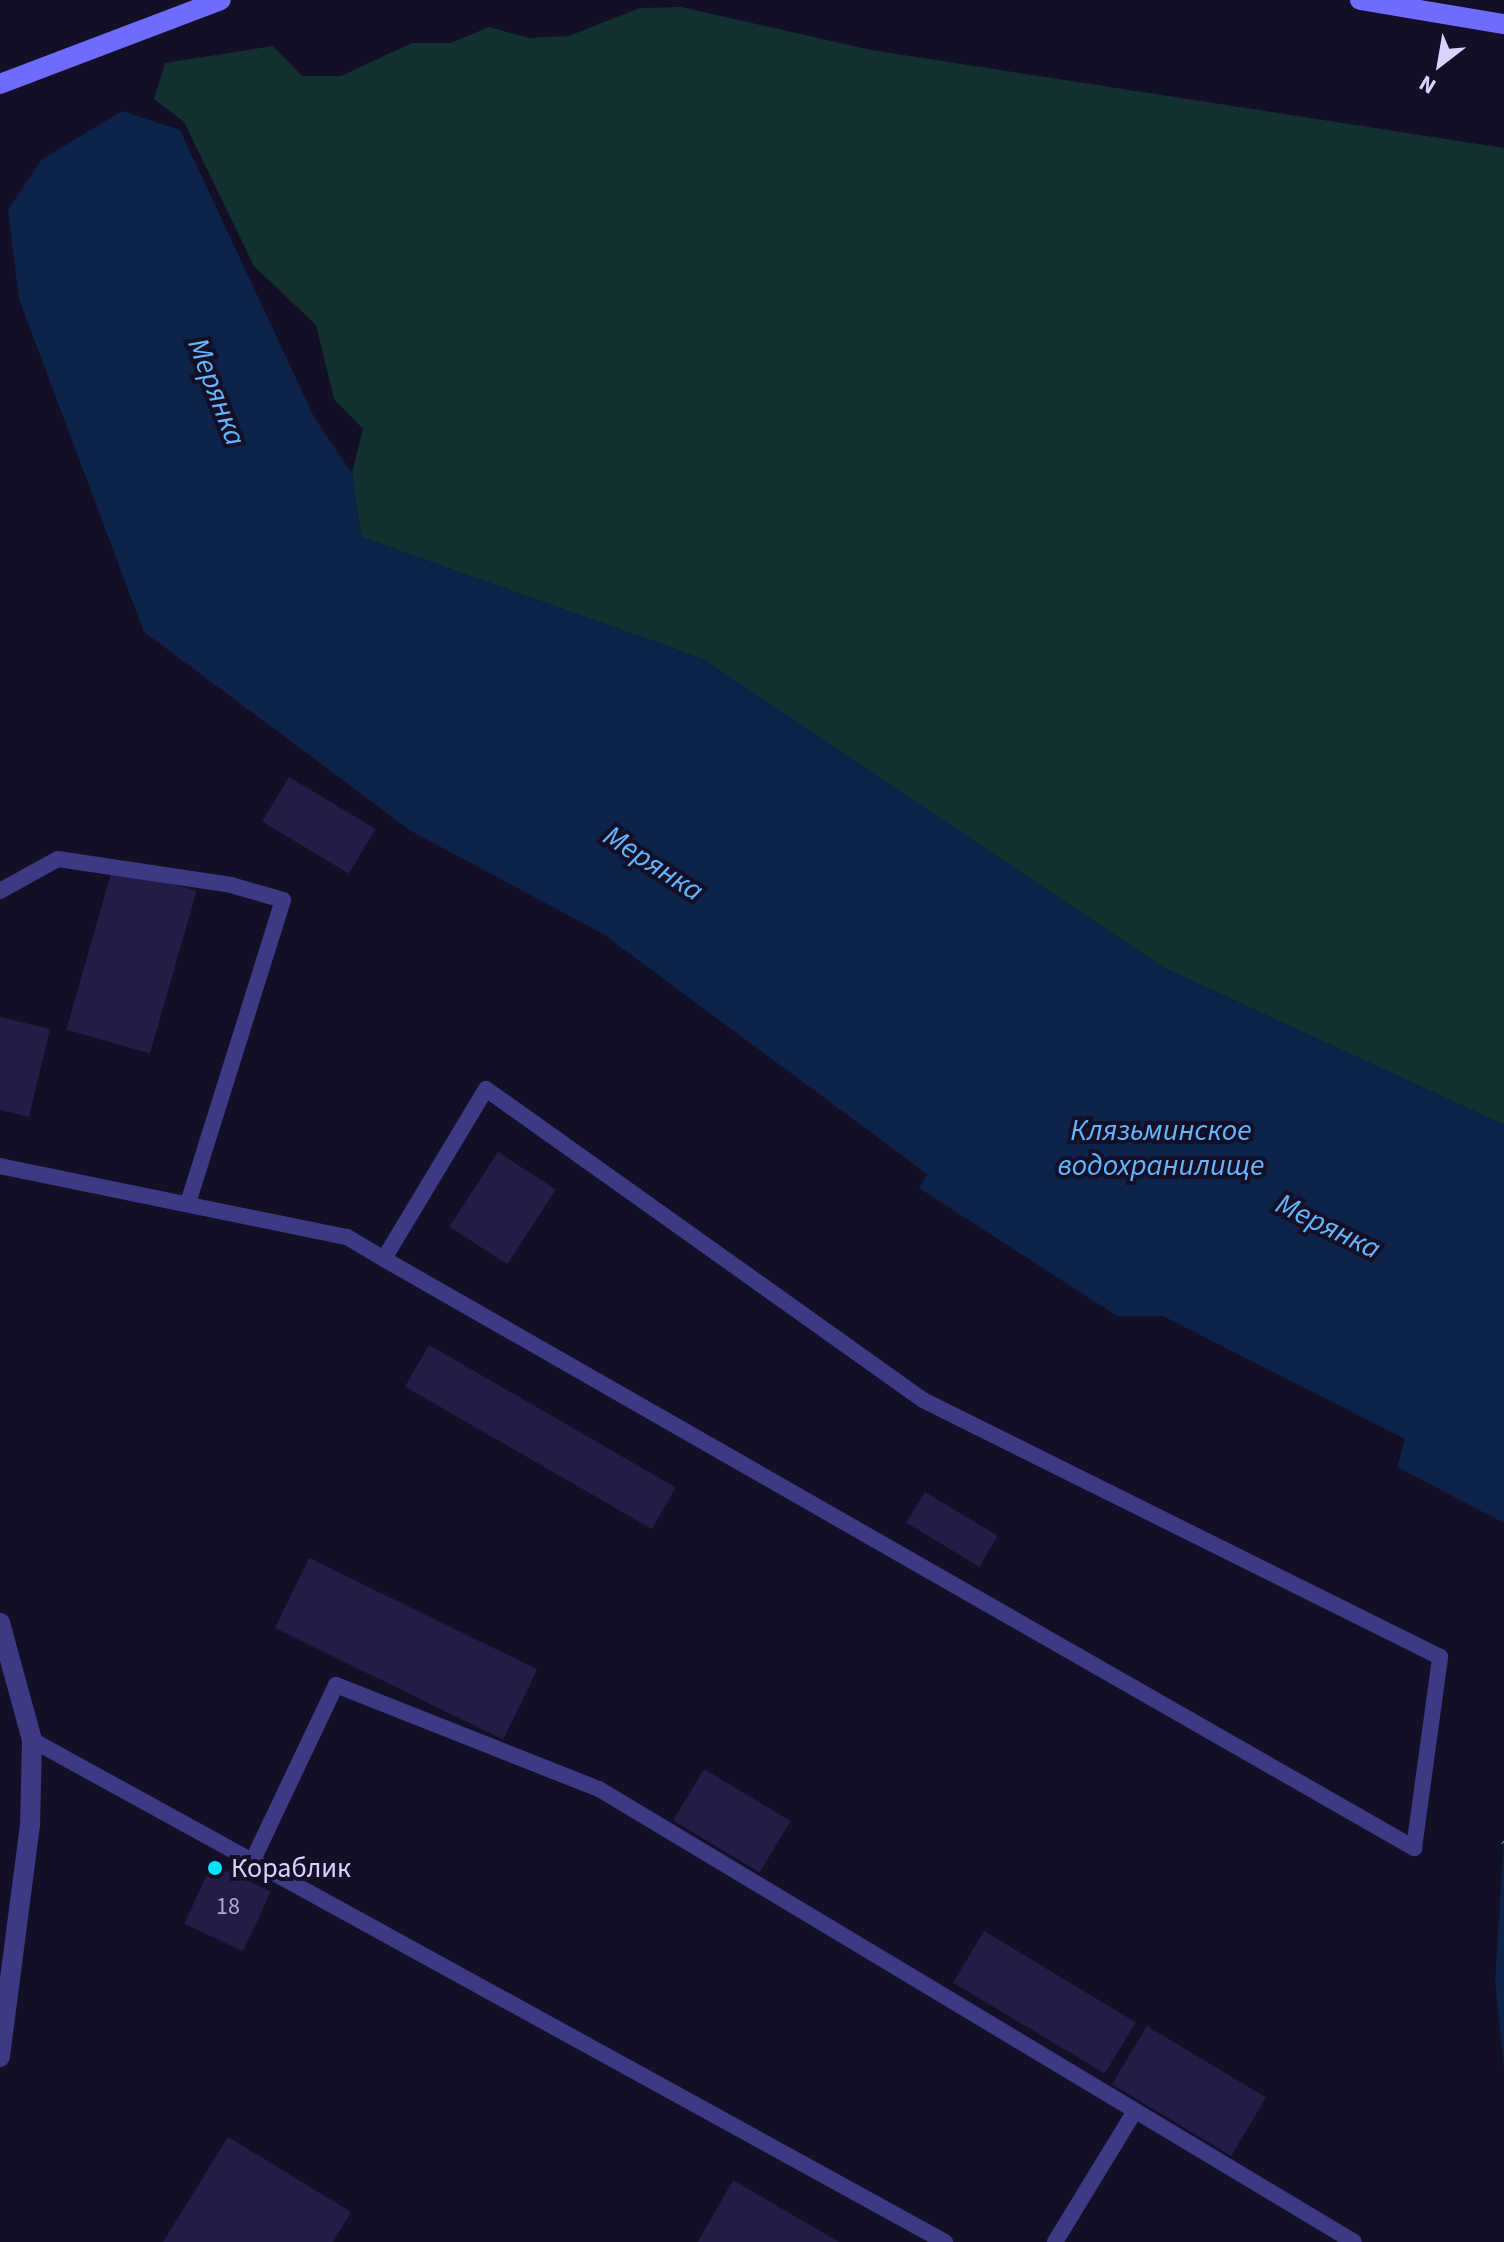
<!DOCTYPE html>
<html>
<head>
<meta charset="utf-8">
<style>
	body { margin:0 }
	#map { position:relative; width:1504px; height:2242px; overflow:hidden; background:#130f26; font-family:"Source Sans 3",sans-serif }
	div>[style] { position:absolute }
	.green>* { inset:0; background:#12302f }
	.water>* { inset:0; background:#0c2248 }
	.building>* { inset:0; background:#241b47; transform-origin:0 0 }
	.path>* { height:5px; margin-top:-2.5px; transform-origin:0; background:repeating-linear-gradient(90deg,#2fb8b0 0 4px,transparent 0 10px) }
	.service>* { height:16px; margin:-8px; padding:0 8px; transform-origin:8px; border-radius:8px; background:#3d3a85 }
	.tertiary>* { height:20px; margin:-10px; padding:0 10px; transform-origin:10px; border-radius:10px; background:#3d3a85 }
	.secondary>* { height:20px; margin:-10px; padding:0 10px; transform-origin:10px; border-radius:10px; background:#6f6bff }
	.dots>* { width:22px; height:22px; translate:-50% -50%; box-sizing:border-box; border:4px solid #130f26; border-radius:50% }
	span { translate:-50% -50%; white-space:nowrap; text-align:center; line-height:1.15; -webkit-text-stroke:8px #130f26; paint-order:stroke }
	.number-label { font-size:24px; color:#aca6d1 }
	.number-label span { -webkit-text-stroke-width:0 }
	.poi-label { font-size:28px; color:#d9d4ff }
	.left { translate:0 -50%; text-align:left }
	.water-label { font-size:30px; color:#62b6ff; font-style:italic }
	.north { position:absolute; left:1400px; top:24px; width:80px; height:80px; -webkit-text-stroke:6px #130f26; paint-order:stroke; rotate:211deg; font-size:22px; font-weight:700; line-height:32px; text-align:center; color:#d9d4ff }
	.north::after { content:''; display:block; margin:auto; width:28px; height:36px; background:#d9d4ff; clip-path:polygon(50% 0,100% 100%,50% 72%,0 100%) }
</style>
</head>
<body>
<div id="map">
	<div class="green">
		<div style="clip-path:polygon(681px 7px,871px 50px,1504px 148px,1504px 1125px,1164px 968px,703px 659px,361px 537px,352px 473px,363px 429px,334px 399px,316px 325px,254px 266px,184px 122px,154px 99px,165px 63px,273px 46px,302px 76px,341px 76px,412px 43px,451px 43px,489px 27px,529px 38px,569px 36px,640px 8px)"></div>
	</div>
	<div class="water">
		<div style="clip-path:polygon(122px 111px,180px 130px,315px 419px,352px 473px,361px 537px,703px 659px,1164px 968px,1504px 1125px,1504px 1523px,1397px 1467px,1405px 1439px,1163px 1316px,1117px 1316px,919px 1188px,927px 1174px,603px 934px,411px 831px,144px 632px,19px 299px,8px 210px,41px 160px)"></div>
		<div style="clip-path:polygon(1504px 1839px,1504px 2066px,1495px 1982px)"></div>
	</div>
	<div class="building">
		<div style="left:289px;top:777px;width:101px;height:52px;rotate:31deg"></div>
		<div style="left:113px;top:867px;width:87px;height:169px;rotate:16deg"></div>
		<div style="clip-path:polygon(0 1017px,50px 1029px,29px 1117px,0 1110px)"></div>
		<div style="left:498px;top:1152px;width:69px;height:89px;rotate:33deg"></div>
		<div style="left:429px;top:1345px;width:285px;height:48px;rotate:30deg"></div>
		<div style="left:925px;top:1492px;width:85px;height:36px;rotate:31deg"></div>
		<div style="left:309px;top:1558px;width:254px;height:78px;rotate:26deg"></div>
		<div style="left:704px;top:1769px;width:101px;height:60px;rotate:31deg"></div>
		<div style="left:212px;top:1864px;width:65px;height:66px;rotate:25deg"></div>
		<div style="left:984px;top:1931px;width:177px;height:60px;rotate:31deg"></div>
		<div style="left:1147px;top:2026px;width:139px;height:68px;rotate:31deg"></div>
		<div style="clip-path:polygon(228px 2137px,351px 2212px,333px 2242px,163px 2242px)"></div>
		<div style="clip-path:polygon(733px 2180px,839px 2242px,698px 2242px)"></div>
	</div>
	<div class="path">
		<div style="left:1503px;top:1841px;width:1px;rotate:45deg"></div>
	</div>
	<div class="service">
		<div style="left:0;top:891px;width:66px;rotate:-28.9deg"></div>
		<div style="left:58px;top:859px;width:175px;rotate:8.5deg"></div>
		<div style="left:231px;top:885px;width:54px;rotate:16.1deg"></div>
		<div style="left:283px;top:900px;width:318px;rotate:107.4deg"></div>
		<div style="left:0;top:1166px;width:354px;rotate:11.6deg"></div>
		<div style="left:347px;top:1237px;width:43px;rotate:30.7deg"></div>
		<div style="left:384px;top:1259px;width:1187px;rotate:29.76deg"></div>
		<div style="left:1414px;top:1848px;width:193px;rotate:-82.2deg"></div>
		<div style="left:1440px;top:1657px;width:577px;rotate:-153.57deg"></div>
		<div style="left:923px;top:1400px;width:536px;rotate:-144.56deg"></div>
		<div style="left:486px;top:1089px;width:198px;rotate:121deg"></div>
		<div style="left:32px;top:1740px;width:1042px;rotate:28.8deg"></div>
		<div style="left:251px;top:1864px;width:198px;rotate:-64.6deg"></div>
		<div style="left:336px;top:1685px;width:283px;rotate:21.6deg"></div>
		<div style="left:599px;top:1789px;width:880px;rotate:30.96deg"></div>
		<div style="left:1055px;top:2242px;width:153px;rotate:-58.6deg"></div>
	</div>
	<div class="tertiary">
		<div style="left:0;top:1623px;width:121px;rotate:74.7deg"></div>
		<div style="left:32px;top:1740px;width:85px;rotate:91.3deg"></div>
		<div style="left:30px;top:1825px;width:234px;rotate:97.4deg"></div>
	</div>
	<div class="secondary">
		<div style="left:1360px;top:0;width:146px;rotate:9.5deg"></div>
		<div style="left:0;top:84px;width:236px;rotate:-20.8deg"></div>
	</div>
	<div class="dots">
		<div style="left:215px;top:1868px;background:#00e5ff"></div>
	</div>
	<div class="number-label">
		<span style="left:228px;top:1907px">18</span>
	</div>
	<div class="poi-label">
		<span class="left" style="left:231px;top:1868px">Кораблик</span>
	</div>
	<div class="water-label">
		<span style="left:216px;top:392px;rotate:69deg">Мерянка</span>
		<span style="left:653px;top:864px;rotate:33deg">Мерянка</span>
		<span style="left:1161px;top:1148px">Клязьминское<br>водохранилище</span>
		<span style="left:1328px;top:1227px;rotate:26deg">Мерянка</span>
	</div>
	<div class="north">N</div>
</div>
</body>
</html>
